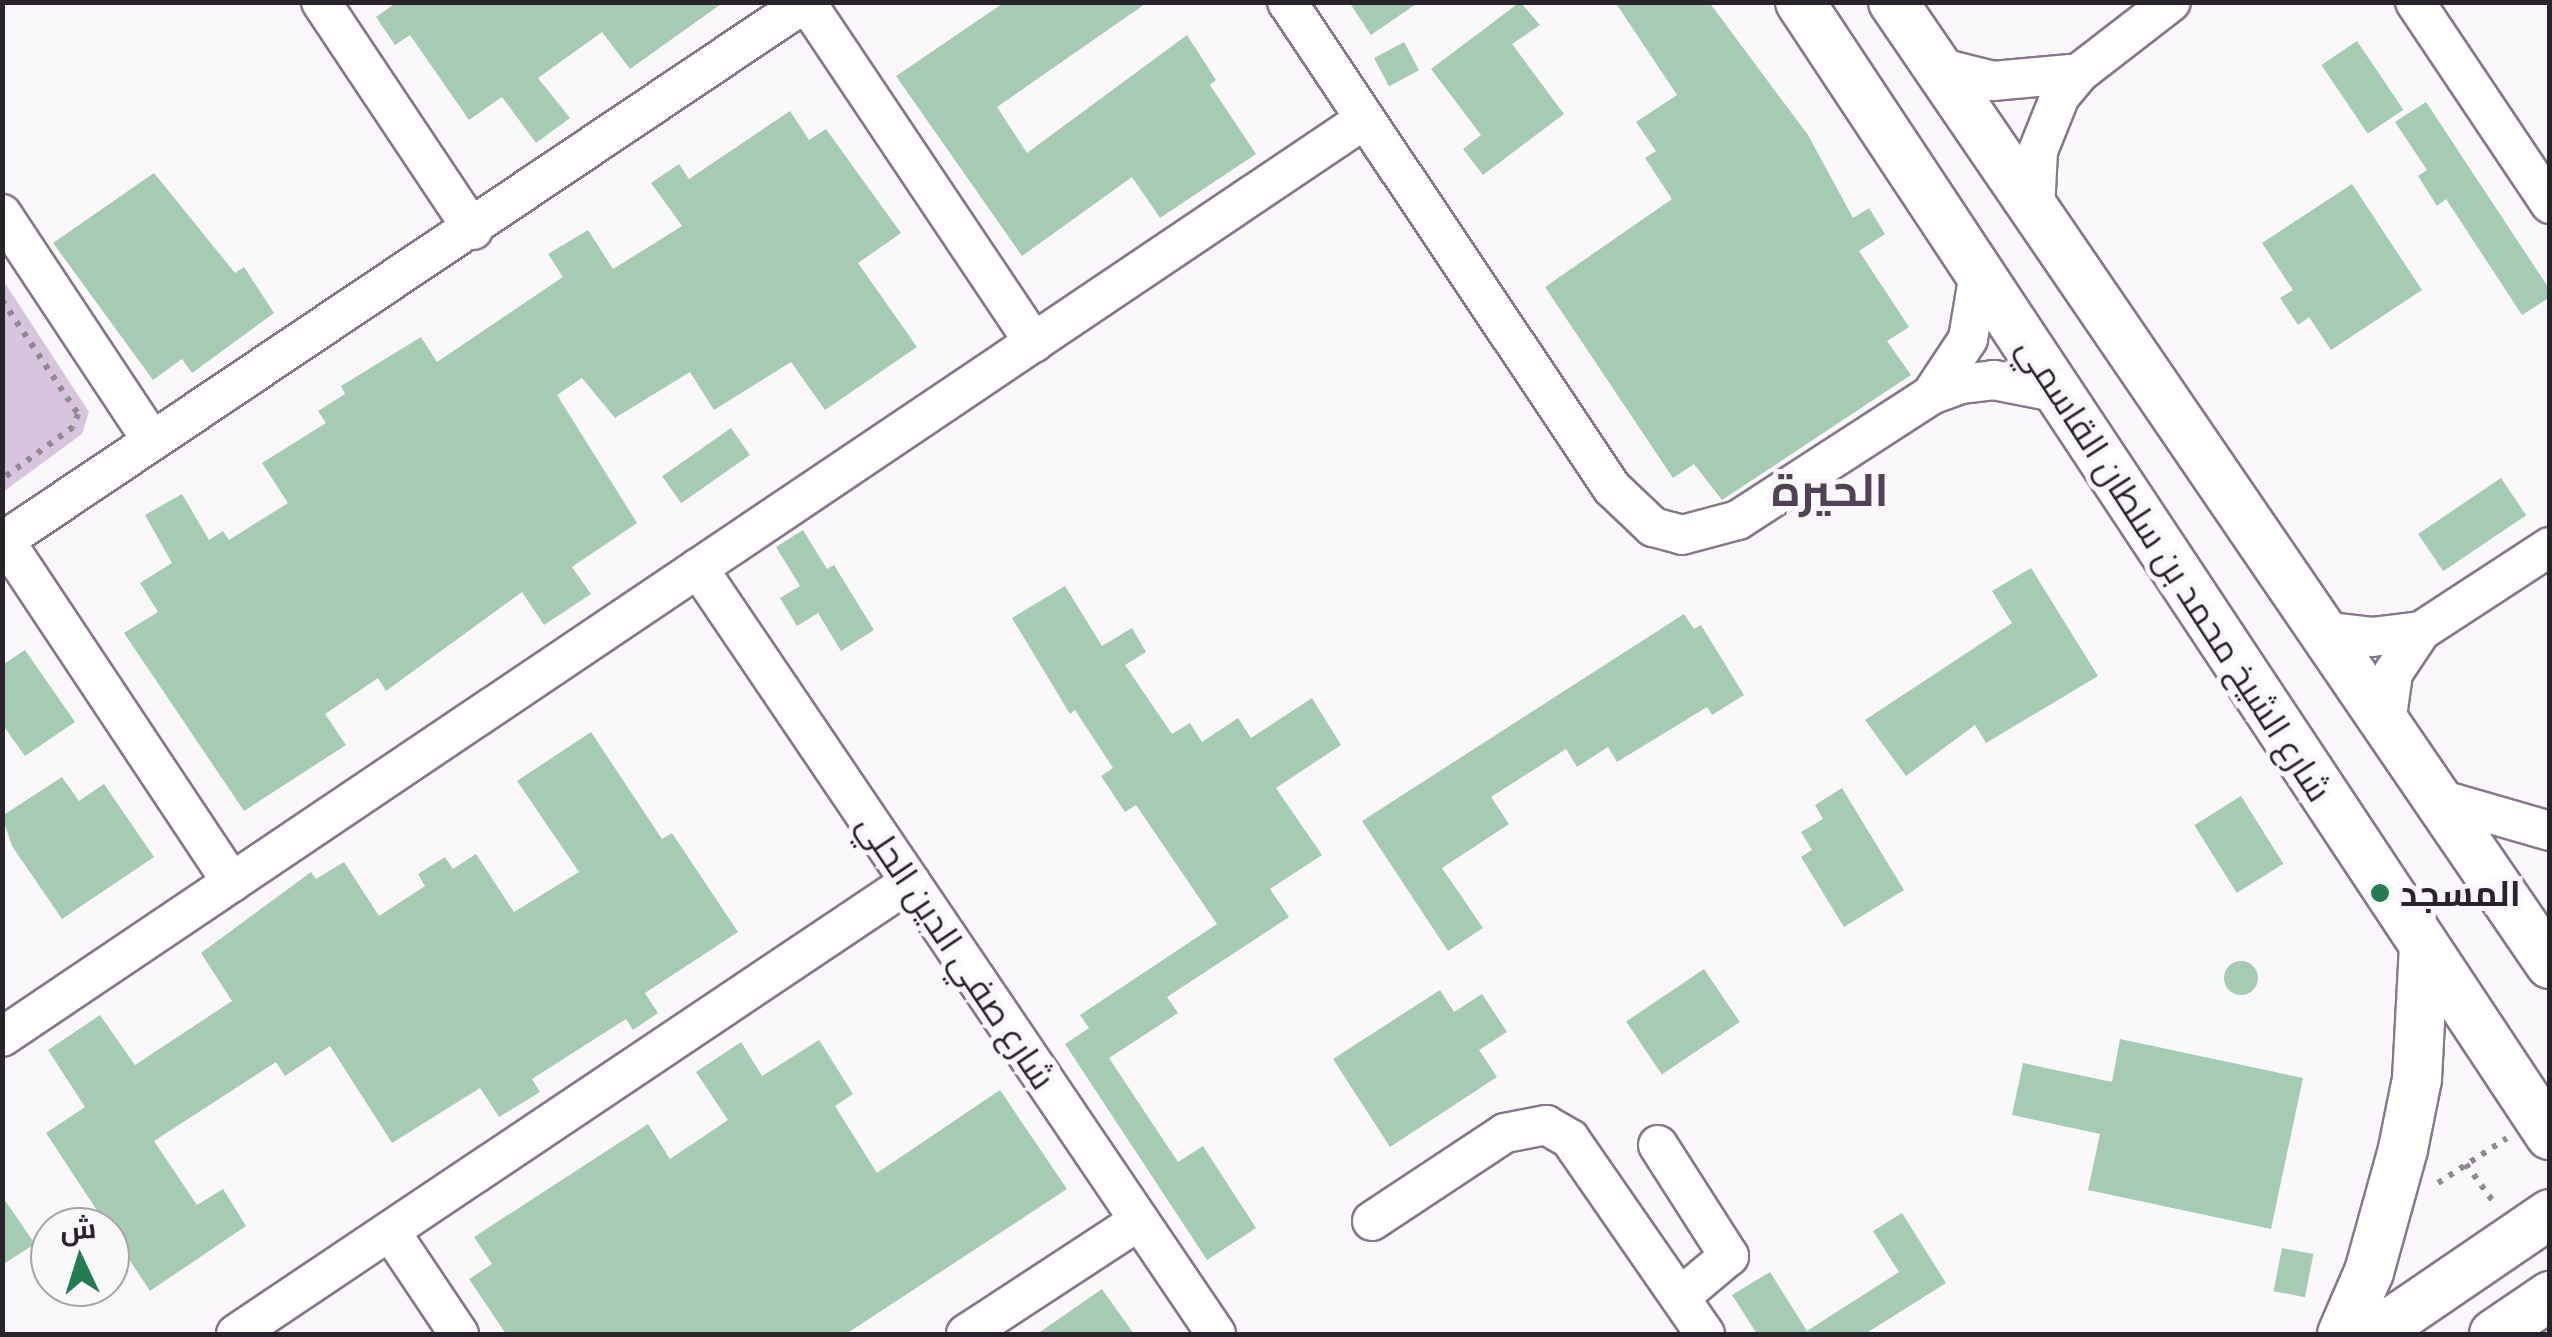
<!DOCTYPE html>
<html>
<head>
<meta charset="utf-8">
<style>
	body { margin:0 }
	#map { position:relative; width:2552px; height:1337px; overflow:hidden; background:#fbf8fc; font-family:"IBM Plex Sans",Cairo,sans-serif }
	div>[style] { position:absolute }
	.green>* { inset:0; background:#d9c4df }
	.building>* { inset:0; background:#a5cbb3; transform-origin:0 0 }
	.round { border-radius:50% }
	.path>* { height:6px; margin-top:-3px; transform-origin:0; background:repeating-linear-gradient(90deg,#8e8a90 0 5px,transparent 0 13px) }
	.roads { filter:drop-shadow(2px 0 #87788b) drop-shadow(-2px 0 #87788b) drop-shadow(0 2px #87788b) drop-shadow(0 -2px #87788b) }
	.minor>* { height:38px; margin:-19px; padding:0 19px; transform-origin:19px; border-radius:19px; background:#fff }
	.major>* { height:48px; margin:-24px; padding:0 24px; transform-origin:24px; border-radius:24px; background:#fff }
	.dots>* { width:28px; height:28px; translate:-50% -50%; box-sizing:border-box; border:5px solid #fbf8fc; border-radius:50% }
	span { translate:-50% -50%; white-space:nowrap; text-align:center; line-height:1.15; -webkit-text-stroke:10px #fbf8fc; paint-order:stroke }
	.street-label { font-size:35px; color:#29232b }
	.poi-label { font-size:35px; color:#29232b; font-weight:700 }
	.left { translate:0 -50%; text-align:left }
	.district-label { font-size:45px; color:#504254; font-weight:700 }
	.frame { position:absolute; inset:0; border:5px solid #29232b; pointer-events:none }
	.north { position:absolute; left:30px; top:1207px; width:100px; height:100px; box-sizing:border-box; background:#fbf8fc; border:2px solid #a7a3a8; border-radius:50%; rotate:356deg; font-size:28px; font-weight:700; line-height:40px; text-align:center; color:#29232b }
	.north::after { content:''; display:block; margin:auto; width:35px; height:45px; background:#247d51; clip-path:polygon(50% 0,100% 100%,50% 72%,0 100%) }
</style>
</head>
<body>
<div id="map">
	<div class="green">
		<div style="clip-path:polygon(3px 280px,89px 412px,82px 434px,3px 492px)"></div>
	</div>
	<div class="building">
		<div style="clip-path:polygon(397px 2px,724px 2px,630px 69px,602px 32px,538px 78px,570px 118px,536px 143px,502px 97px,469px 120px,410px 35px,395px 45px,376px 17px)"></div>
		<div style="clip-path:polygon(1005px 2px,1148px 2px,997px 107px,1027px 153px,1187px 35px,1216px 80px,1210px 85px,1256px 154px,1160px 218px,1132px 177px,1022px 256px,896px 76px)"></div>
		<div style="clip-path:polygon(1349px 2px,1419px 2px,1371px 35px)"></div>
		<div style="clip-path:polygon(1520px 2px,1540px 25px,1512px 44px,1564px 114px,1483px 175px,1463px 149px,1481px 135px,1431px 69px)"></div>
		<div style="clip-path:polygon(1615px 2px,1709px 2px,1808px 135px,1853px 218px,1869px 208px,1885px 234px,1859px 251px,1909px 327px,1887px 341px,1911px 375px,1722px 500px,1694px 464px,1673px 478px,1545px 287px,1672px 199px,1645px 158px,1656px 151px,1636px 122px,1677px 95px)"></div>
		<div style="left:2357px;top:41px;width:83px;height:43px;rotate:56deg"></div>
		<div style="left:1404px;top:42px;width:32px;height:34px;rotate:62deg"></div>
		<div style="clip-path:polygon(2426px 102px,2550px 290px,2550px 297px,2522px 315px,2446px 199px,2437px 206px,2418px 176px,2427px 170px,2395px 122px)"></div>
		<div style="clip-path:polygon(790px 111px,809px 140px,826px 129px,901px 233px,858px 263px,917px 347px,825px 410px,791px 362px,714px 410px,690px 372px,615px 418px,582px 378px,557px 395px,637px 523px,572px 567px,591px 594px,544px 625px,522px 592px,386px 691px,378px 678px,325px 714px,346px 745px,244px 811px,124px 633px,158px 612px,140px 583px,172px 563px,145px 515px,182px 494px,209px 540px,223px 531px,229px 540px,288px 503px,262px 463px,326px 423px,318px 411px,345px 394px,341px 386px,421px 337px,437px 362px,563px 277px,548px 254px,588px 230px,613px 269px,682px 226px,651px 183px,679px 164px,689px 179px)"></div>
		<div style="clip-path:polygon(154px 173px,235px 273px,244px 267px,274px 313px,192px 373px,182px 359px,153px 380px,53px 243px)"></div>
		<div style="clip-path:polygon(2352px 184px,2422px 290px,2331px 350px,2309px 317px,2298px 325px,2280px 298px,2293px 290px,2262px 243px)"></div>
		<div style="left:731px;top:428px;width:33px;height:84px;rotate:55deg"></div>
		<div style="left:2501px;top:478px;width:45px;height:100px;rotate:56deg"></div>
		<div style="clip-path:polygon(803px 530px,827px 569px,834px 565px,874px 630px,841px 651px,818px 613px,797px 626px,780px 598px,800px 586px,776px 547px)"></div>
		<div style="clip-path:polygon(2031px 568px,2098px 676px,1986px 743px,1975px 725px,1906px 776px,1865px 720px,2012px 623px,1992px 591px)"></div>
		<div style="clip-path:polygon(1065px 586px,1102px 646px,1132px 628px,1146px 652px,1125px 665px,1172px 734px,1190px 723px,1202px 742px,1238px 718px,1251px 738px,1312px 698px,1341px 745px,1276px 788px,1322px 855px,1270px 889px,1289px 917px,1167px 997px,1178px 1013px,1109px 1058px,1178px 1162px,1203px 1146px,1256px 1228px,1207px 1260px,1065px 1044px,1089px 1028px,1080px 1015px,1217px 924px,1136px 805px,1125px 812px,1101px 776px,1113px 768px,1075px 710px,1070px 714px,1012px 618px)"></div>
		<div style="clip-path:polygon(1684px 614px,1694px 629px,1701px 625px,1744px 695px,1712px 715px,1707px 707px,1617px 762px,1608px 747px,1577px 767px,1566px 749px,1491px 797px,1509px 824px,1442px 868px,1483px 928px,1448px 951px,1362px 821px)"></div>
		<div style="clip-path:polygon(25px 650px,75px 722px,25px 756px,2px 724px,2px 665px)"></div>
		<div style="clip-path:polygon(591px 732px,662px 839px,672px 833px,738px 932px,645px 993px,658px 1013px,633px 1030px,626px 1019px,532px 1079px,540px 1092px,499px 1117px,480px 1088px,392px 1143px,330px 1046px,285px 1076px,276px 1062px,154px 1141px,197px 1205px,223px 1189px,246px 1226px,150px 1291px,46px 1133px,85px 1107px,48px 1050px,100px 1015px,135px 1065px,232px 1001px,201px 953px,311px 872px,316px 879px,344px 862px,379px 916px,425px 886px,418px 874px,445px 857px,453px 869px,476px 854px,514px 912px,579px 872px,517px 781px)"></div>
		<div style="clip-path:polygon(62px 777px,79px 801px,104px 784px,154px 857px,62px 919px,12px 846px,2px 816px)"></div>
		<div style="clip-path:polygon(1842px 788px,1904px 890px,1844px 927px,1801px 857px,1812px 850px,1801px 832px,1823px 819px,1815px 805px)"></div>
		<div style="left:2241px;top:796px;width:80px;height:55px;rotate:58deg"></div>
		<div class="round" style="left:2224px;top:961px;width:34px;height:34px"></div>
		<div style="left:1704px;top:969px;width:64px;height:94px;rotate:56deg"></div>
		<div style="clip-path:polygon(1440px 990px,1454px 1012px,1482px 994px,1507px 1032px,1479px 1050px,1497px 1077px,1390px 1147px,1333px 1059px)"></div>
		<div style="clip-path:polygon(2120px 1039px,2303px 1078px,2271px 1229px,2088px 1190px,2100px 1134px,2012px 1115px,2023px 1063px,2112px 1082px)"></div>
		<div style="clip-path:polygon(819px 1040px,853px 1094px,835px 1106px,877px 1173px,1000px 1090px,1067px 1189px,846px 1334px,506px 1334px,469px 1279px,492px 1264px,474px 1237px,648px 1124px,670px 1159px,728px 1120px,696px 1072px,741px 1042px,762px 1076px)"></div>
		<div style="clip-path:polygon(2px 1196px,35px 1244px,2px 1265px)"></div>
		<div style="clip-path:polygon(1902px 1213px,1946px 1283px,1865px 1334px,1757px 1334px,1732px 1295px,1770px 1272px,1807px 1331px,1899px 1272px,1873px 1231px)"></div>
		<div style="left:2282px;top:1248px;width:32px;height:44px;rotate:11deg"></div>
		<div style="clip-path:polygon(1102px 1289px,1134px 1334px,1037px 1334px)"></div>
	</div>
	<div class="path">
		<div style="left:2px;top:300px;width:137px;rotate:56.3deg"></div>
		<div style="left:78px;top:414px;width:14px;rotate:111deg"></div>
		<div style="left:73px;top:427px;width:88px;rotate:143.8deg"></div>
		<div style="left:2466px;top:1164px;width:49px;rotate:54.1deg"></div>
		<div style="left:2438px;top:1183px;width:82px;rotate:-33.1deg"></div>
	</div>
	<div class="roads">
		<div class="minor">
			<div style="left:321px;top:2px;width:274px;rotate:56.3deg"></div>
			<div style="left:806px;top:2px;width:410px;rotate:56.2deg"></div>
			<div style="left:1287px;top:2px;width:585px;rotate:56.23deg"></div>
			<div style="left:1612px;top:488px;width:57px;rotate:43.6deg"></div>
			<div style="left:1653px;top:527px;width:30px;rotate:15deg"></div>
			<div style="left:1682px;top:535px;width:58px;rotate:-15deg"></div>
			<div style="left:1738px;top:520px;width:230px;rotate:-32.9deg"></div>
			<div style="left:1931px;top:395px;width:33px;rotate:-20deg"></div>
			<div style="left:1962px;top:384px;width:32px;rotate:-7deg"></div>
			<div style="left:1994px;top:380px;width:66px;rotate:11.3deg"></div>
			<div style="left:2415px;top:2px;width:243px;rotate:56.2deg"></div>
			<div style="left:1937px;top:67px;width:58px;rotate:14deg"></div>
			<div style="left:1993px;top:81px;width:86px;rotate:-5.3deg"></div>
			<div style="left:2035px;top:210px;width:59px;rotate:-87.1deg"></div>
			<div style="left:2038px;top:151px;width:59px;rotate:-68.2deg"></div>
			<div style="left:2060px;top:96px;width:30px;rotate:-50deg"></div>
			<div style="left:2079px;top:73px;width:116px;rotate:-37.7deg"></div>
			<div style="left:2px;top:214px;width:272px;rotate:56.5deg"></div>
			<div style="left:1931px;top:395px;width:67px;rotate:-56.5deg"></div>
			<div style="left:1968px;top:339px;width:67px;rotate:-80.5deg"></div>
			<div style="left:5px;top:541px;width:410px;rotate:56.4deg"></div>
			<div style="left:2px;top:542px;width:969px;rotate:-33.89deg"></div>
			<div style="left:698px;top:568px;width:925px;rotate:55.93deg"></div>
			<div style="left:2322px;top:631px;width:50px;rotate:6.8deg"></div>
			<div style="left:2372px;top:637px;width:49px;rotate:-7deg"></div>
			<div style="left:2386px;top:723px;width:50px;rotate:-82deg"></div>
			<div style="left:2393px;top:673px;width:50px;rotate:-56.3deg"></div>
			<div style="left:2421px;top:631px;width:154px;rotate:-33.1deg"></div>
			<div style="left:2432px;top:797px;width:123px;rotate:16.1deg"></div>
			<div style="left:2px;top:1037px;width:1643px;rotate:-33.96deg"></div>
			<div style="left:1658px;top:1145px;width:132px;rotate:57.4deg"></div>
			<div style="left:1729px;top:1256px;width:64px;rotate:140.1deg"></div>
			<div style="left:1372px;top:1221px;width:159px;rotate:-33.5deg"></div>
			<div style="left:1505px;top:1133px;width:42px;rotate:-11deg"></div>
			<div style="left:1546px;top:1125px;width:28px;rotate:30deg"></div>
			<div style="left:1570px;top:1139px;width:237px;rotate:55.3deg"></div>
			<div style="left:390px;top:1231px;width:124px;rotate:56.2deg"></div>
			<div style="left:236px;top:1334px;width:812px;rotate:-33.85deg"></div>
			<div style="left:966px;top:1334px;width:207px;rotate:-33.2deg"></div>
		</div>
		<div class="major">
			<div style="left:1800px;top:2px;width:1359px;rotate:56.5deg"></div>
			<div style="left:1893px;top:2px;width:1165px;rotate:55.67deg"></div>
			<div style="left:2342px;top:1334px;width:68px;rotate:-66.5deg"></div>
			<div style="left:2369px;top:1272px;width:128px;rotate:-74.5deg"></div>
			<div style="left:2403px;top:1149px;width:71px;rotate:-78.7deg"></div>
			<div style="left:2417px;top:1079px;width:133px;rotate:-87deg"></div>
			<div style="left:2374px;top:1334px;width:213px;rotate:-34.3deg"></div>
			<div style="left:2494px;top:1334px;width:68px;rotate:-34.2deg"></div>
		</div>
	</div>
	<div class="dots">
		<div style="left:2380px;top:893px;background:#247d51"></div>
	</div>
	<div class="street-label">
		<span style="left:2175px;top:569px;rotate:57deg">شارع الشيخ محمد بن سلطان القاسمي</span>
		<span style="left:957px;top:951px;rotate:56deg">شارع صفي الدين الحلي</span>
	</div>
	<div class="poi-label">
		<span class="left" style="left:2400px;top:893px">المسجد</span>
	</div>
	<div class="district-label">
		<span style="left:1830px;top:490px">الحيرة</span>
	</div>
	<div class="frame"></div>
	<div class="north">ش</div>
</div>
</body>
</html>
